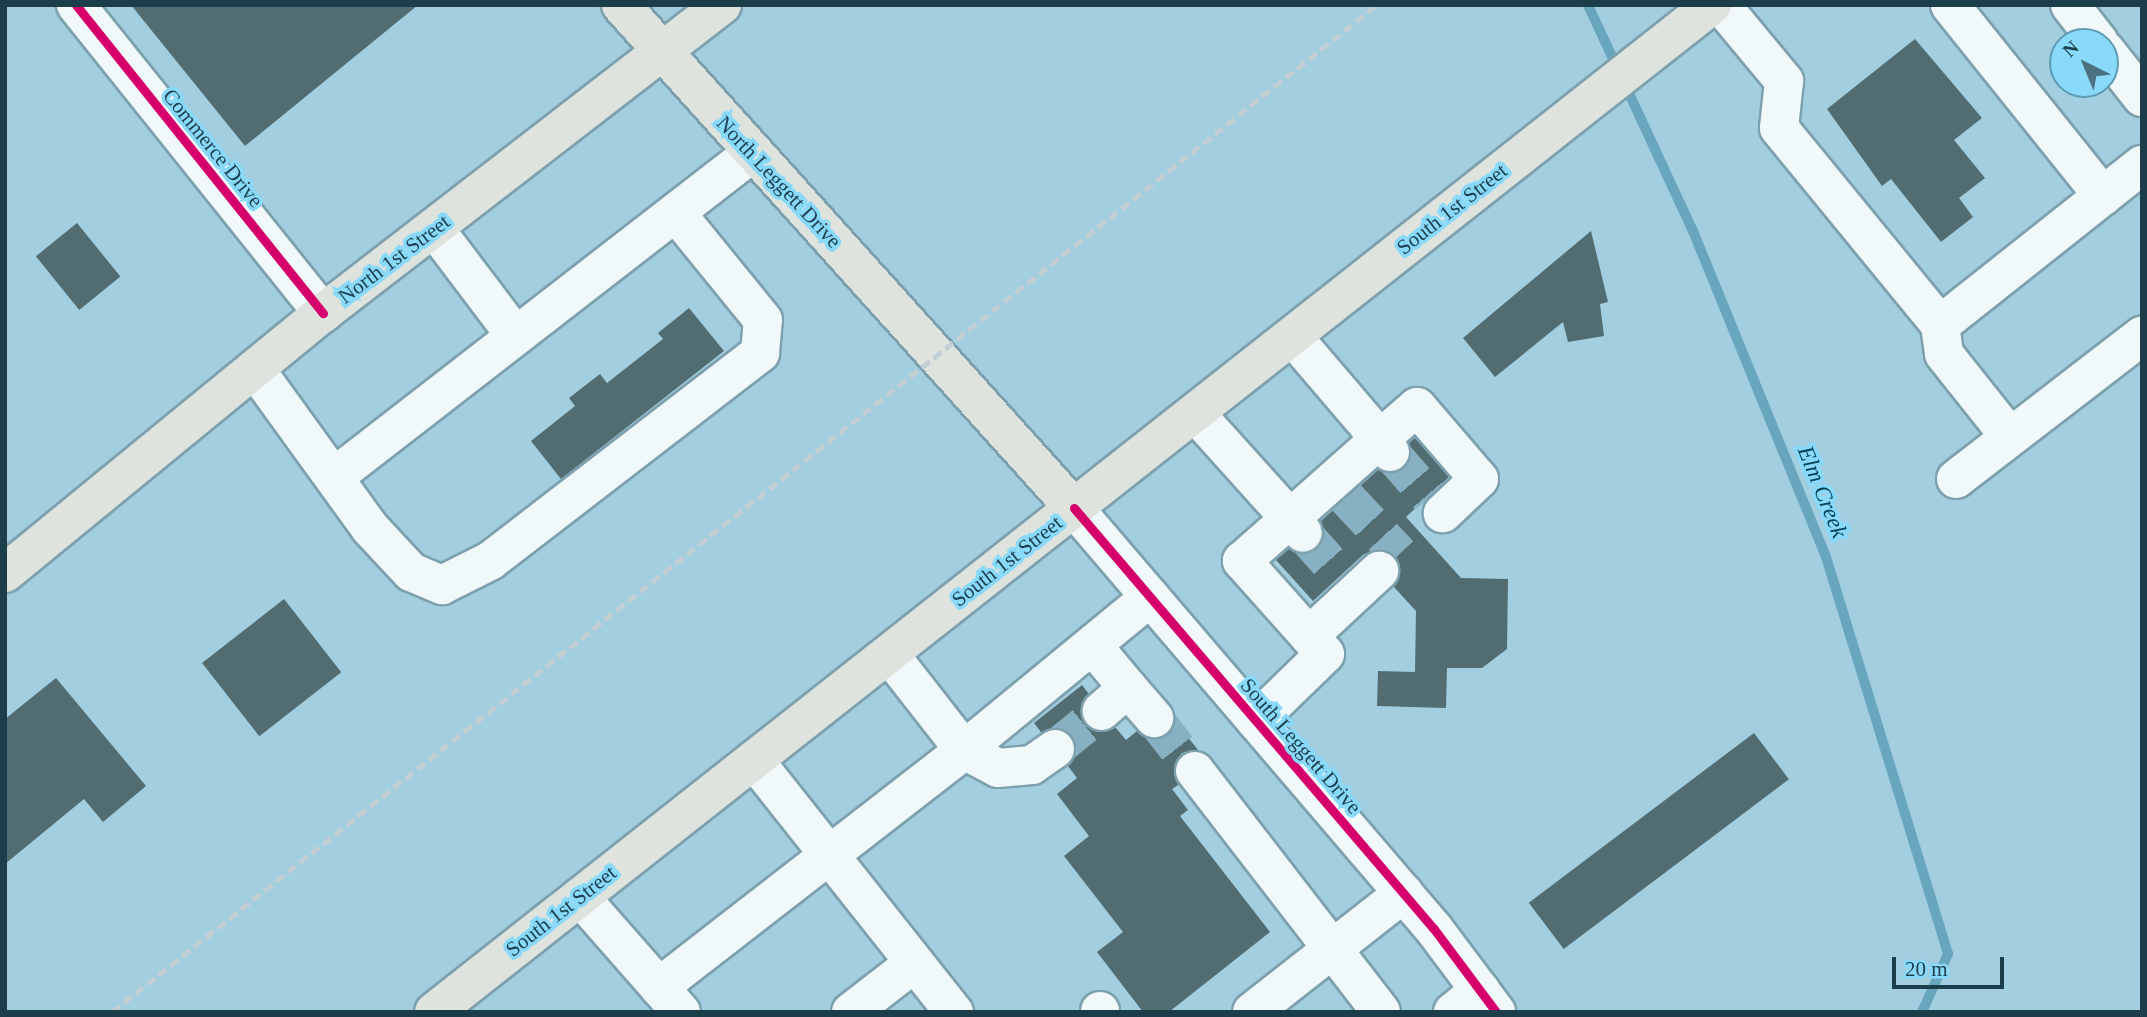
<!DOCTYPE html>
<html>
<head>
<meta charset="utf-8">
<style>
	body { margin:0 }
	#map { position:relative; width:2147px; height:1017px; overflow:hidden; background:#a2cee0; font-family:Georgia,serif }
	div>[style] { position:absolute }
	.stream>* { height:10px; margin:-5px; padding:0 5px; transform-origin:5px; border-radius:5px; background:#68a6be }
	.building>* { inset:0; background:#516d72; transform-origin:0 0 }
	.minor-tunnel>* { height:38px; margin-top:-19px; transform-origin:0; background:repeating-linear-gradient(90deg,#87b1c2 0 38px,transparent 0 57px) }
	.roads { filter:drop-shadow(2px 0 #7da0ae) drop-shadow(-2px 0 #7da0ae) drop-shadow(0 2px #7da0ae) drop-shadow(0 -2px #7da0ae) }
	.minor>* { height:38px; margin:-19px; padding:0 19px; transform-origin:19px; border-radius:19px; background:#f1f8fa }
	.major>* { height:38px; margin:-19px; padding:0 19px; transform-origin:19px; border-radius:19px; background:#dee3dd }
	.rail>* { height:5px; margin-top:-2.5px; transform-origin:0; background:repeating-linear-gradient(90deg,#c1ced4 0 10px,transparent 0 15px) }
	.cycleway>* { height:9px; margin:-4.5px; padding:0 4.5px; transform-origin:4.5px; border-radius:4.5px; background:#d6006c }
	span { translate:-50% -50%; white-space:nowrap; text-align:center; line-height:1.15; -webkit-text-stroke:7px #88d9fa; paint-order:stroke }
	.street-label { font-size:21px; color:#1c3e4b }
	.water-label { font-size:23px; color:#034357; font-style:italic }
	.frame { position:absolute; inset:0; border:7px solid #1c3e4b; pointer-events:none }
	.north { position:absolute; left:2049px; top:28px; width:70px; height:70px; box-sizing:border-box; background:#88d9fa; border:2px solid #5d9bb4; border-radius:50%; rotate:317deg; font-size:19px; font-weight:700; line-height:28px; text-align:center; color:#1c3e4b }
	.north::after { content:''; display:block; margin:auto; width:24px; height:32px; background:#4b707f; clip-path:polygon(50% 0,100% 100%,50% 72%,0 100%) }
	.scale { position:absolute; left:1892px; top:957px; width:112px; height:32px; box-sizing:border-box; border:4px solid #1c3e4b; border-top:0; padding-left:9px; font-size:21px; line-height:24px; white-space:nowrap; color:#1c3e4b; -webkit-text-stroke:5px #88d9fa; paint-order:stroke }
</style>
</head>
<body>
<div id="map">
	<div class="stream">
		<div style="left:1588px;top:5px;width:249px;rotate:65.1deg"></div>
		<div style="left:1693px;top:231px;width:352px;rotate:67.8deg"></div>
		<div style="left:1826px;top:557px;width:415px;rotate:72.9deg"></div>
		<div style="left:1948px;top:954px;width:64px;rotate:114.1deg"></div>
	</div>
	<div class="building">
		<div style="clip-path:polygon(131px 5px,418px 5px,245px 146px)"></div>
		<div style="clip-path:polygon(1915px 39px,1982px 118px,1954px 140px,1985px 178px,1959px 198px,1973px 217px,1941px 242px,1891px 179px,1882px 186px,1827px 109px)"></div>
		<div style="left:77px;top:223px;width:69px;height:53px;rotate:51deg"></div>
		<div style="clip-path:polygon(1591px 231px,1608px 302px,1600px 304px,1604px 336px,1568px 342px,1563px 322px,1495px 377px,1463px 338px)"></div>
		<div style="clip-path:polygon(689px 308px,724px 351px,561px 479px,531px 441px,575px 406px,569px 398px,600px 374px,607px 383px,663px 339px,658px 333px)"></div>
		<div style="clip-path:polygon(1415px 438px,1449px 477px,1406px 517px,1461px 578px,1508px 579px,1507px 649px,1482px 668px,1447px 668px,1446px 708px,1377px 706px,1378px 671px,1415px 672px,1416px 611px,1394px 587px,1400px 567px,1395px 556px,1385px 550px,1364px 554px,1313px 601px,1276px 560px,1289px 549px,1307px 554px,1317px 550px,1324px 539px,1321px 521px,1378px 470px,1392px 474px,1404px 469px,1410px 460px,1409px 443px)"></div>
		<div style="left:284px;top:599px;width:93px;height:104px;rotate:52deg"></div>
		<div style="clip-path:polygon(56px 678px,146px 786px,103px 822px,84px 799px,5px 864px,5px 719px)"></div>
		<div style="clip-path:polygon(1082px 685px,1089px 694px,1081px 716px,1094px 731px,1116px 728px,1126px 740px,1137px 731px,1157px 740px,1169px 734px,1175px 721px,1198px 750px,1182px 753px,1175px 763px,1178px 785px,1172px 789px,1188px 810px,1180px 816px,1270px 932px,1169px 1012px,1143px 1012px,1097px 952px,1123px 932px,1064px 856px,1089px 836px,1057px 794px,1077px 778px,1068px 766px,1077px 746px,1065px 730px,1041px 732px,1034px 723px)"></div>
		<div style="left:1754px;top:733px;width:58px;height:282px;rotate:53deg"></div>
	</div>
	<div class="minor-tunnel">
		<div style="left:1390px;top:452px;width:60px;rotate:49.1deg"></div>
		<div style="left:1344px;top:495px;width:81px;rotate:47deg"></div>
		<div style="left:1303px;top:533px;width:56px;rotate:48.6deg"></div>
		<div style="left:1154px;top:718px;width:67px;rotate:52.3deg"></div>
		<div style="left:1055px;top:749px;width:60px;rotate:-39deg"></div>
	</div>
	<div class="roads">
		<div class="minor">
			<div style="left:76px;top:5px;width:395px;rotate:51.3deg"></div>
			<div style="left:1721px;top:5px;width:99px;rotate:50.3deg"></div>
			<div style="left:1784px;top:81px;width:47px;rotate:96.1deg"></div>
			<div style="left:1779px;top:128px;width:254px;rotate:50.7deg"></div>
			<div style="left:1940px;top:325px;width:258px;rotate:-38.4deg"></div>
			<div style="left:1950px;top:5px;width:245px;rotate:51.3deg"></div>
			<div style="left:2070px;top:5px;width:47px;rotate:51.9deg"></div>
			<div style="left:2105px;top:50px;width:60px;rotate:51.8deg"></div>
			<div style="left:434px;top:228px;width:134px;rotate:52.9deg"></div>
			<div style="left:1940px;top:325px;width:29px;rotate:82deg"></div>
			<div style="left:1944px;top:354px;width:106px;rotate:51.5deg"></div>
			<div style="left:255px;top:369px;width:196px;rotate:54.1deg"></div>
			<div style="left:370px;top:528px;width:60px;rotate:47deg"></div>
			<div style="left:411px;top:572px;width:34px;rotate:23deg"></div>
			<div style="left:442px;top:585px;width:54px;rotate:-26.6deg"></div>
			<div style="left:490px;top:561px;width:341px;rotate:-37.6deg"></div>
			<div style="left:760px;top:353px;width:33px;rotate:-85deg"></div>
			<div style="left:763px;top:320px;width:138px;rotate:-129.1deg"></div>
			<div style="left:1195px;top:413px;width:161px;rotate:48deg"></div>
			<div style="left:1390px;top:452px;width:16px;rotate:-128deg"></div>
			<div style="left:1380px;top:439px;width:49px;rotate:-40.9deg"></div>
			<div style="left:1417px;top:407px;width:95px;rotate:49.3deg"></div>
			<div style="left:1479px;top:479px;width:50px;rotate:136.6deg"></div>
			<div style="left:334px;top:477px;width:529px;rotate:-37.78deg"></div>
			<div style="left:1956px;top:479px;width:235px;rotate:-37.6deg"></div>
			<div style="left:1074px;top:508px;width:554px;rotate:49.47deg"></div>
			<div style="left:1434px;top:929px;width:104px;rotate:53.2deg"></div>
			<div style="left:1309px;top:636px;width:96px;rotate:-42.9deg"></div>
			<div style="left:1093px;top:646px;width:55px;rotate:50.2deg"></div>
			<div style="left:1128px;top:688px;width:35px;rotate:139deg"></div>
			<div style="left:889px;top:654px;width:122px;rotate:52deg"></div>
			<div style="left:964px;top:750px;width:38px;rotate:28deg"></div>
			<div style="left:998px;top:768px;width:34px;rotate:-5deg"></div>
			<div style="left:1032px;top:765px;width:28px;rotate:-35deg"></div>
			<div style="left:1128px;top:688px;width:40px;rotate:49deg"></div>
			<div style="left:1256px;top:721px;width:96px;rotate:-44.2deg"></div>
			<div style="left:1325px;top:654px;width:125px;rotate:-131.7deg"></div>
			<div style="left:1242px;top:561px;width:184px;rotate:-41.5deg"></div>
			<div style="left:1380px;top:439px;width:135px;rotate:-130.5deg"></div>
			<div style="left:754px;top:760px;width:322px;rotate:51.6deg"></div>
			<div style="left:1195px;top:771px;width:304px;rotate:52.3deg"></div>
			<div style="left:580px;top:897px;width:153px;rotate:48.7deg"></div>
			<div style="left:659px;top:987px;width:386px;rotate:-37.8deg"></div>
			<div style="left:964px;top:750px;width:241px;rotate:-39.4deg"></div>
			<div style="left:1100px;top:1011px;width:1px;rotate:90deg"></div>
			<div style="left:851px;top:1012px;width:78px;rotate:-37.7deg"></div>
			<div style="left:1252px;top:1012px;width:193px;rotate:-38.1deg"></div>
			<div style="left:1453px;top:1012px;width:35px;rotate:-39deg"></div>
		</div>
		<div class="major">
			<div style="left:621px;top:5px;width:677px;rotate:47.99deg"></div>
			<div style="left:5px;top:573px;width:411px;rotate:-39.3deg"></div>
			<div style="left:323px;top:313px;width:504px;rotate:-37.67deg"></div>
			<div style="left:434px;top:1012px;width:1627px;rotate:-38.24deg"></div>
		</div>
	</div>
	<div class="rail">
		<div style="left:112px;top:1012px;width:1617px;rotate:-38.52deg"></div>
	</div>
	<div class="cycleway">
		<div style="left:76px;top:5px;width:395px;rotate:51.3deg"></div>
		<div style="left:1074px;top:508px;width:554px;rotate:49.47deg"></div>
		<div style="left:1434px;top:929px;width:104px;rotate:53.2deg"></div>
	</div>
	<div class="street-label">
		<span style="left:213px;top:148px;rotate:51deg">Commerce Drive</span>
		<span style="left:779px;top:182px;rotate:47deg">North Leggett Drive</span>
		<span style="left:1452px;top:209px;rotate:-38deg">South 1st Street</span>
		<span style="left:394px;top:259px;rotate:-37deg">North 1st Street</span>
		<span style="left:1007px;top:561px;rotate:-38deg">South 1st Street</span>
		<span style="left:1301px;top:746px;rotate:49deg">South Leggett Drive</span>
		<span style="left:561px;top:911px;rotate:-38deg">South 1st Street</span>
	</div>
	<div class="water-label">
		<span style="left:1822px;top:492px;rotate:68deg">Elm Creek</span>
	</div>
	<div class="frame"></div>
	<div class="north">N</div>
	<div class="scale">20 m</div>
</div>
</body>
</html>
